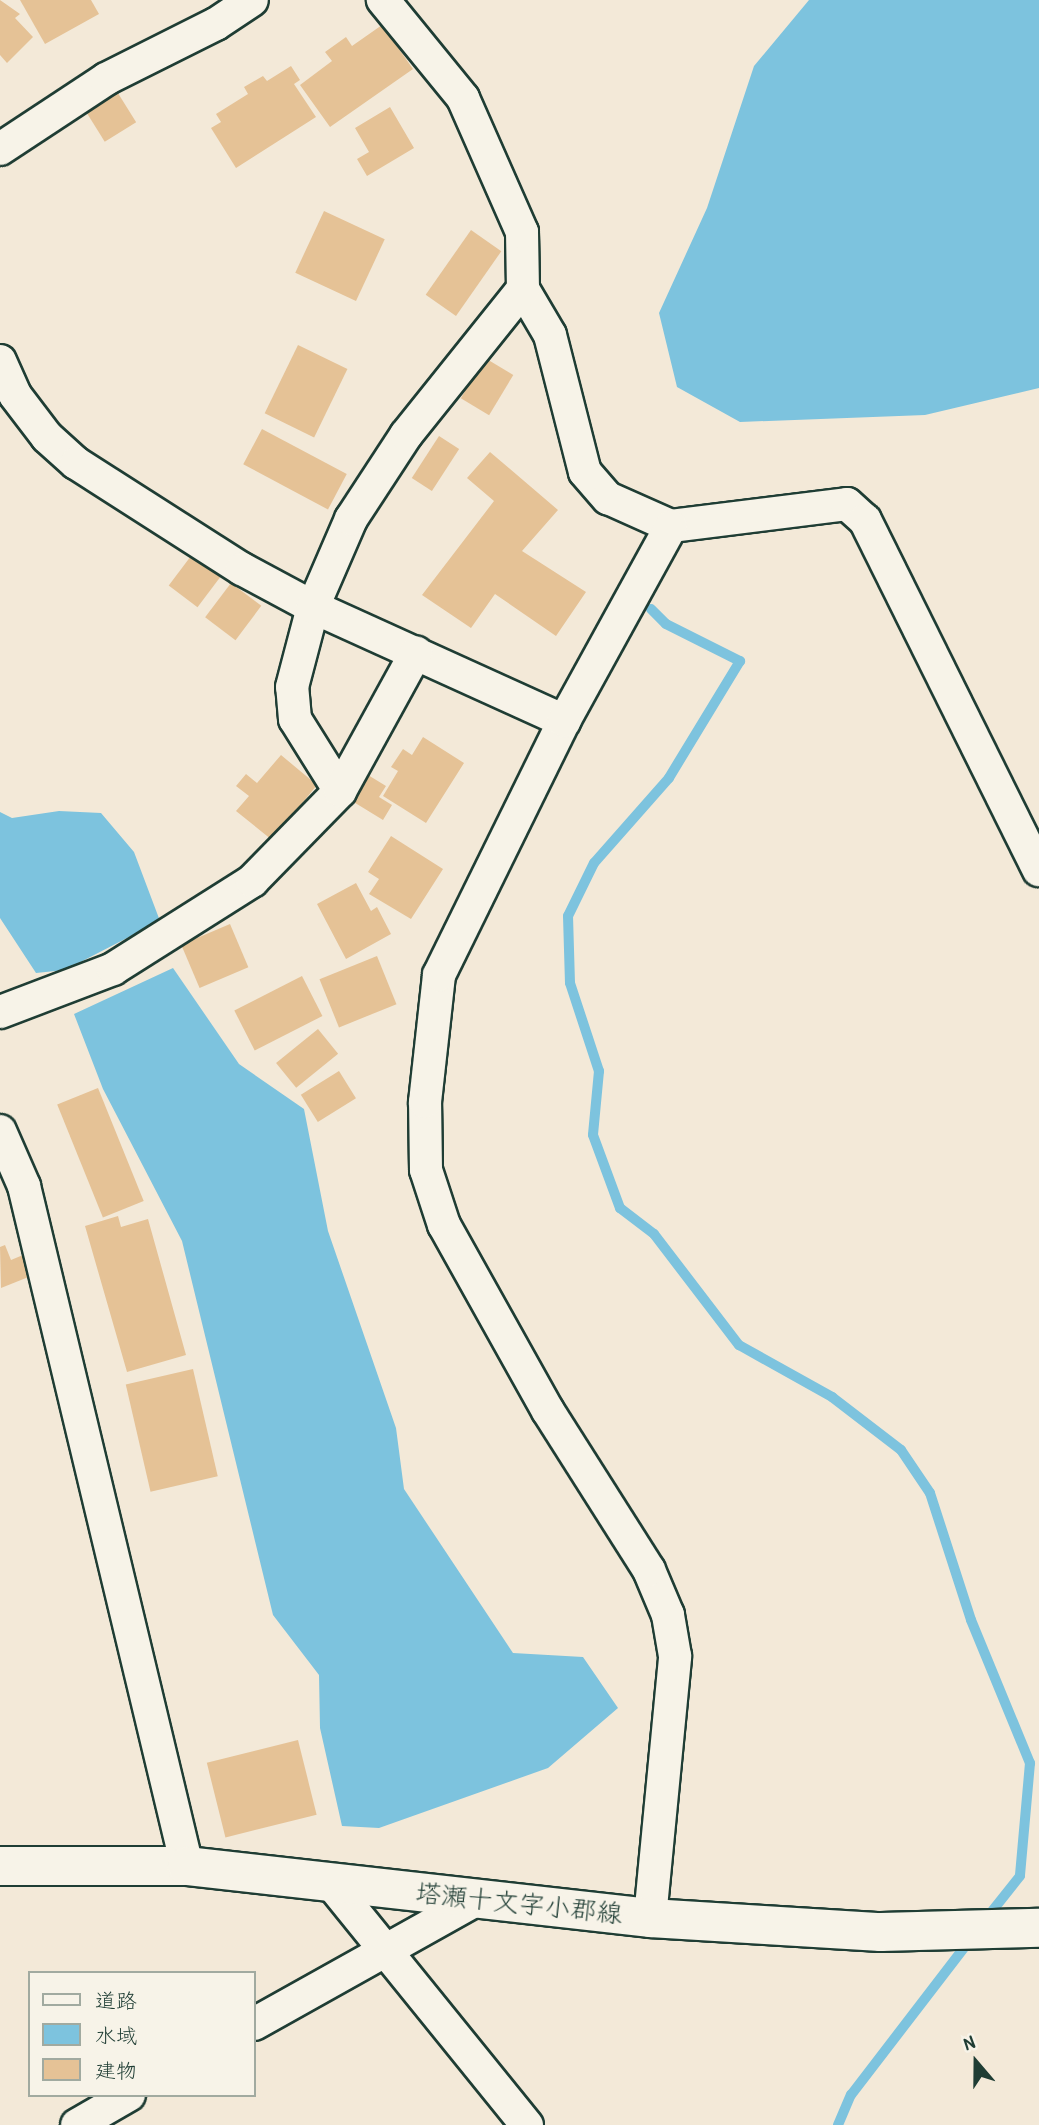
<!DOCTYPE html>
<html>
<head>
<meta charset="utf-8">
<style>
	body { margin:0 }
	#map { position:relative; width:1039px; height:2125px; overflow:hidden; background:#f3e9d8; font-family:"Patrick Hand","Klee One",sans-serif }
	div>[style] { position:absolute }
	.water>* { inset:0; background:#7dc3de }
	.stream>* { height:10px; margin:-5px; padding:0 5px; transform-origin:5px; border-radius:5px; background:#7dc3de }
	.building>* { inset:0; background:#e5c296; transform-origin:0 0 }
	.roads { filter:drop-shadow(2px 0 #1f3d34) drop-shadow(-2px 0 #1f3d34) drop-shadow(0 2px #1f3d34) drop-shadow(0 -2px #1f3d34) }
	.minor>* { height:32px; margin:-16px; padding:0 16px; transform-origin:16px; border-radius:16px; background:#f7f3e8 }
	.secondary>* { height:38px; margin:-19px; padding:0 19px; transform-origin:19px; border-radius:19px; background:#f7f3e8 }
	span { translate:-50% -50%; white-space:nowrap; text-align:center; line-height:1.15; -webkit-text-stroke:5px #f7f3e8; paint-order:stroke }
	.street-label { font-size:26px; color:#1f3d34 }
	.legend { position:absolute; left:28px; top:1971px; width:228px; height:126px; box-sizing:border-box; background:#f7f3e8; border:2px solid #a1aaa0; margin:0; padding:9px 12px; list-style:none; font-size:21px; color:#1f3d34 }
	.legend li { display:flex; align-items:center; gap:14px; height:35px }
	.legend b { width:35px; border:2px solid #a1aaa0 }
	.north { position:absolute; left:941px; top:2027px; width:70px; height:70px; -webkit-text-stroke:5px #f7f3e8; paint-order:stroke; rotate:340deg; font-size:19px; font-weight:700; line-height:28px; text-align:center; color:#1f3d34 }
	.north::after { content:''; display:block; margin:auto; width:24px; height:32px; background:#1f3d34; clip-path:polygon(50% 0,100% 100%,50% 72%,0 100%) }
</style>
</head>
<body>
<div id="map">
	<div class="water">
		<div style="clip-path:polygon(809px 0,1039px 0,1039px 388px,925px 415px,740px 422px,677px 387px,659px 313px,707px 208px,754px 66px)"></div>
		<div style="clip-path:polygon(59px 811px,101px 813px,134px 852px,160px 921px,65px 970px,36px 973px,0 918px,0 812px,12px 818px)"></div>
		<div style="clip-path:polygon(173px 968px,239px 1064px,304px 1109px,328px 1231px,396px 1428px,404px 1489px,513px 1653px,583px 1657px,618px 1708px,548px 1768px,379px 1828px,342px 1826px,320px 1728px,319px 1675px,273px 1615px,182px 1241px,103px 1089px,74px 1014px)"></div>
	</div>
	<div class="stream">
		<div style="left:651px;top:609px;width:21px;rotate:45deg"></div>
		<div style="left:666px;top:624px;width:83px;rotate:26.6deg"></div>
		<div style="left:740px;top:661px;width:137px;rotate:121.3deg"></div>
		<div style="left:669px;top:778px;width:113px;rotate:131.4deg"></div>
		<div style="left:594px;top:863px;width:59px;rotate:116.1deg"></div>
		<div style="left:568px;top:916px;width:67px;rotate:88.3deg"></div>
		<div style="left:570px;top:983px;width:93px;rotate:71.8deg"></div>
		<div style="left:599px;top:1071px;width:64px;rotate:95.4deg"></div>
		<div style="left:593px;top:1135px;width:78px;rotate:69.7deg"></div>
		<div style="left:620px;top:1208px;width:43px;rotate:37.4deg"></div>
		<div style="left:654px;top:1234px;width:140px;rotate:52.6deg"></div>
		<div style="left:739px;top:1345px;width:107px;rotate:29.2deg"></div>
		<div style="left:832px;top:1397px;width:87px;rotate:37.5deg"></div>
		<div style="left:901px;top:1450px;width:52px;rotate:56deg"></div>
		<div style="left:930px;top:1493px;width:133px;rotate:72.1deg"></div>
		<div style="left:971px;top:1620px;width:155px;rotate:67.6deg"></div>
		<div style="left:1030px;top:1763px;width:113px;rotate:95.1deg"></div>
		<div style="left:1020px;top:1876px;width:56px;rotate:128.5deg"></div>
		<div style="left:838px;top:2125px;width:33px;rotate:-67deg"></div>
		<div style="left:851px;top:2095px;width:194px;rotate:-52.5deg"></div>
	</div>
	<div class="building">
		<div style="clip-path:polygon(0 0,20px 14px,15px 18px,33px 37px,7px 63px,0 55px)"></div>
		<div style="clip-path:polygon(20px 0,91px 0,99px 14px,45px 44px)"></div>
		<div style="clip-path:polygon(382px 25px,413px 69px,330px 127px,300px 85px,332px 61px,325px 52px,346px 37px,352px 46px)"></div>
		<div style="clip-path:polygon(291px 66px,300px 80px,294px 84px,316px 117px,236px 168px,211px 128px,221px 122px,216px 114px,248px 94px,244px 87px,263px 76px,267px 81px)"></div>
		<div style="left:116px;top:90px;width:38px;height:37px;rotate:58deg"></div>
		<div style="clip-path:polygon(390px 107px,414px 148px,367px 176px,357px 159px,369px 152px,355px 128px)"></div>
		<div style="left:324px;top:211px;width:67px;height:68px;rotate:25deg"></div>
		<div style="left:471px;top:230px;width:37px;height:79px;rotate:35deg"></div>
		<div style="left:298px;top:345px;width:55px;height:76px;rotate:26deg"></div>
		<div style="left:485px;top:358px;width:33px;height:47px;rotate:31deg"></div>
		<div style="left:262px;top:429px;width:96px;height:40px;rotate:28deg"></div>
		<div style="left:439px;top:436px;width:24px;height:50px;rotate:33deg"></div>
		<div style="clip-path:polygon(490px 452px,558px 510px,522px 551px,586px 592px,556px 636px,495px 594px,471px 628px,422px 595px,494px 501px,467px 478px)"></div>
		<div style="left:194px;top:552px;width:36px;height:42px;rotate:37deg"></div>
		<div style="left:231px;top:583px;width:38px;height:43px;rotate:37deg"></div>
		<div style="clip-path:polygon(423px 737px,464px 763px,426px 823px,383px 796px,398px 771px,391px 767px,403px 749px,412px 755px)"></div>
		<div style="clip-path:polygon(281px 755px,317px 785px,272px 840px,236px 811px,249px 796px,236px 786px,246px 774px,257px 783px)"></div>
		<div style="clip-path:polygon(368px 775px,386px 786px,379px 797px,392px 805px,383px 820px,352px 801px)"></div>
		<div style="clip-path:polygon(391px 836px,443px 869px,411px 919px,369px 894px,379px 879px,368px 872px)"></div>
		<div style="clip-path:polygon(356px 883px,371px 911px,377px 907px,391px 934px,346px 959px,317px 904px)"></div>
		<div style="left:230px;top:924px;width:47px;height:53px;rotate:67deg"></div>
		<div style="left:377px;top:956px;width:52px;height:62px;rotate:68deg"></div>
		<div style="left:302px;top:976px;width:45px;height:76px;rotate:63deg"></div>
		<div style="left:318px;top:1029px;width:32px;height:54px;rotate:51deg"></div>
		<div style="left:339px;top:1071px;width:32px;height:45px;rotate:58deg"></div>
		<div style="left:98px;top:1088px;width:122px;height:44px;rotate:68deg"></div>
		<div style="clip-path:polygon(118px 1216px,121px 1227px,148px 1219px,186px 1355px,127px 1372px,85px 1226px)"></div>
		<div style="clip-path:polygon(5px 1245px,11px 1260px,23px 1255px,31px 1276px,1px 1288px,0 1247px)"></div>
		<div style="left:193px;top:1369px;width:110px;height:69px;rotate:77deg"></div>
		<div style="left:298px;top:1740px;width:77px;height:94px;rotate:76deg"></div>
	</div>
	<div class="roads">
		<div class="minor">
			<div style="left:0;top:149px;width:127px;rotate:-33.4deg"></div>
			<div style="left:106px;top:79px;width:123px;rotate:-26.6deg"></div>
			<div style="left:216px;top:24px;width:43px;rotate:-33.7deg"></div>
			<div style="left:523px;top:289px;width:53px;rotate:59.6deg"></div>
			<div style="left:550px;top:335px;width:141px;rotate:75.7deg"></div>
			<div style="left:585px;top:472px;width:35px;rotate:49deg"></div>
			<div style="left:608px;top:498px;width:69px;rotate:24deg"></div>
			<div style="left:671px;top:526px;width:177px;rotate:-7.1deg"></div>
			<div style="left:847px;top:504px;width:24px;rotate:42deg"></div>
			<div style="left:865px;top:520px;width:391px;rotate:63.6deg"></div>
			<div style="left:0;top:361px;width:37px;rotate:66deg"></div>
			<div style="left:15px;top:395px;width:53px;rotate:52.7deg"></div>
			<div style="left:47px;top:437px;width:39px;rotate:42deg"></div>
			<div style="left:76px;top:463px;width:197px;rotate:32.6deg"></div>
			<div style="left:242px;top:569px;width:81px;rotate:28.2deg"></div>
			<div style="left:313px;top:607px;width:276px;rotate:24.4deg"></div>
			<div style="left:340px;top:791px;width:85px;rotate:-122deg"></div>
			<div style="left:295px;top:719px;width:32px;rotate:-95deg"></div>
			<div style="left:292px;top:687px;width:83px;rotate:-75.3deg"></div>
			<div style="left:313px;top:607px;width:96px;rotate:-66.6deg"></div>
			<div style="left:351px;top:519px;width:100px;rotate:-56.8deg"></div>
			<div style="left:406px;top:435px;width:187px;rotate:-51.3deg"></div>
			<div style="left:523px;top:289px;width:57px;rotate:-91deg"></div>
			<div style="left:522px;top:232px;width:146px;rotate:-113.8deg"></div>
			<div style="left:463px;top:98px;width:127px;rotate:-129.2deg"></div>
			<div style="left:0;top:1012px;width:121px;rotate:-20.8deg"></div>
			<div style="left:113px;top:969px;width:165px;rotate:-32.3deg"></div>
			<div style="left:252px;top:881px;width:126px;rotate:-45.6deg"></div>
			<div style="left:340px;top:791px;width:158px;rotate:-61.2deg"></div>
			<div style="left:0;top:1131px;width:60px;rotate:66.4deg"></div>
			<div style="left:24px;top:1186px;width:699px;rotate:76.52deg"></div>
			<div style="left:330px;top:1882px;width:313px;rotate:51deg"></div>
			<div style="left:650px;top:1918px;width:263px;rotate:-84.5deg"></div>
			<div style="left:675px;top:1656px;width:42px;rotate:-99.7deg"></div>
			<div style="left:668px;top:1615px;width:49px;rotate:-112.9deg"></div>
			<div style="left:649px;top:1570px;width:188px;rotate:-122.4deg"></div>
			<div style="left:548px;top:1411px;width:213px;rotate:-119.2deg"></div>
			<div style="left:444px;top:1225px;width:58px;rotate:-108.1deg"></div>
			<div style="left:426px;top:1170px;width:68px;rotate:-90.8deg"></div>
			<div style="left:425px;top:1102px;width:128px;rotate:-83.7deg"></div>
			<div style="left:439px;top:975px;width:283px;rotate:-63.8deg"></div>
			<div style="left:564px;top:721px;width:222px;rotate:-61.2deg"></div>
			<div style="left:254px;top:2024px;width:258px;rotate:-29.2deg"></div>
			<div style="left:77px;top:2125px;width:60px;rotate:-30deg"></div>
		</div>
		<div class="secondary">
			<div style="left:0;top:1866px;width:187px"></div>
			<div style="left:187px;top:1866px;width:466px;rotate:6.4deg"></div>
			<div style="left:650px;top:1918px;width:231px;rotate:3.5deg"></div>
			<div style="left:881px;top:1932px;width:158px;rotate:-1.5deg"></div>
		</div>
	</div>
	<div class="street-label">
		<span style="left:519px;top:1903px;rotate:6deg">塔瀬十文字小郡線</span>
	</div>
	<ul class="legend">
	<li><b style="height:9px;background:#f7f3e8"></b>道路</li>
	<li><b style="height:19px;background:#7dc3de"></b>水域</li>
	<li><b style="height:19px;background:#e5c296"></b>建物</li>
	</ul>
	<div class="north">N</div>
</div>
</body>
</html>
